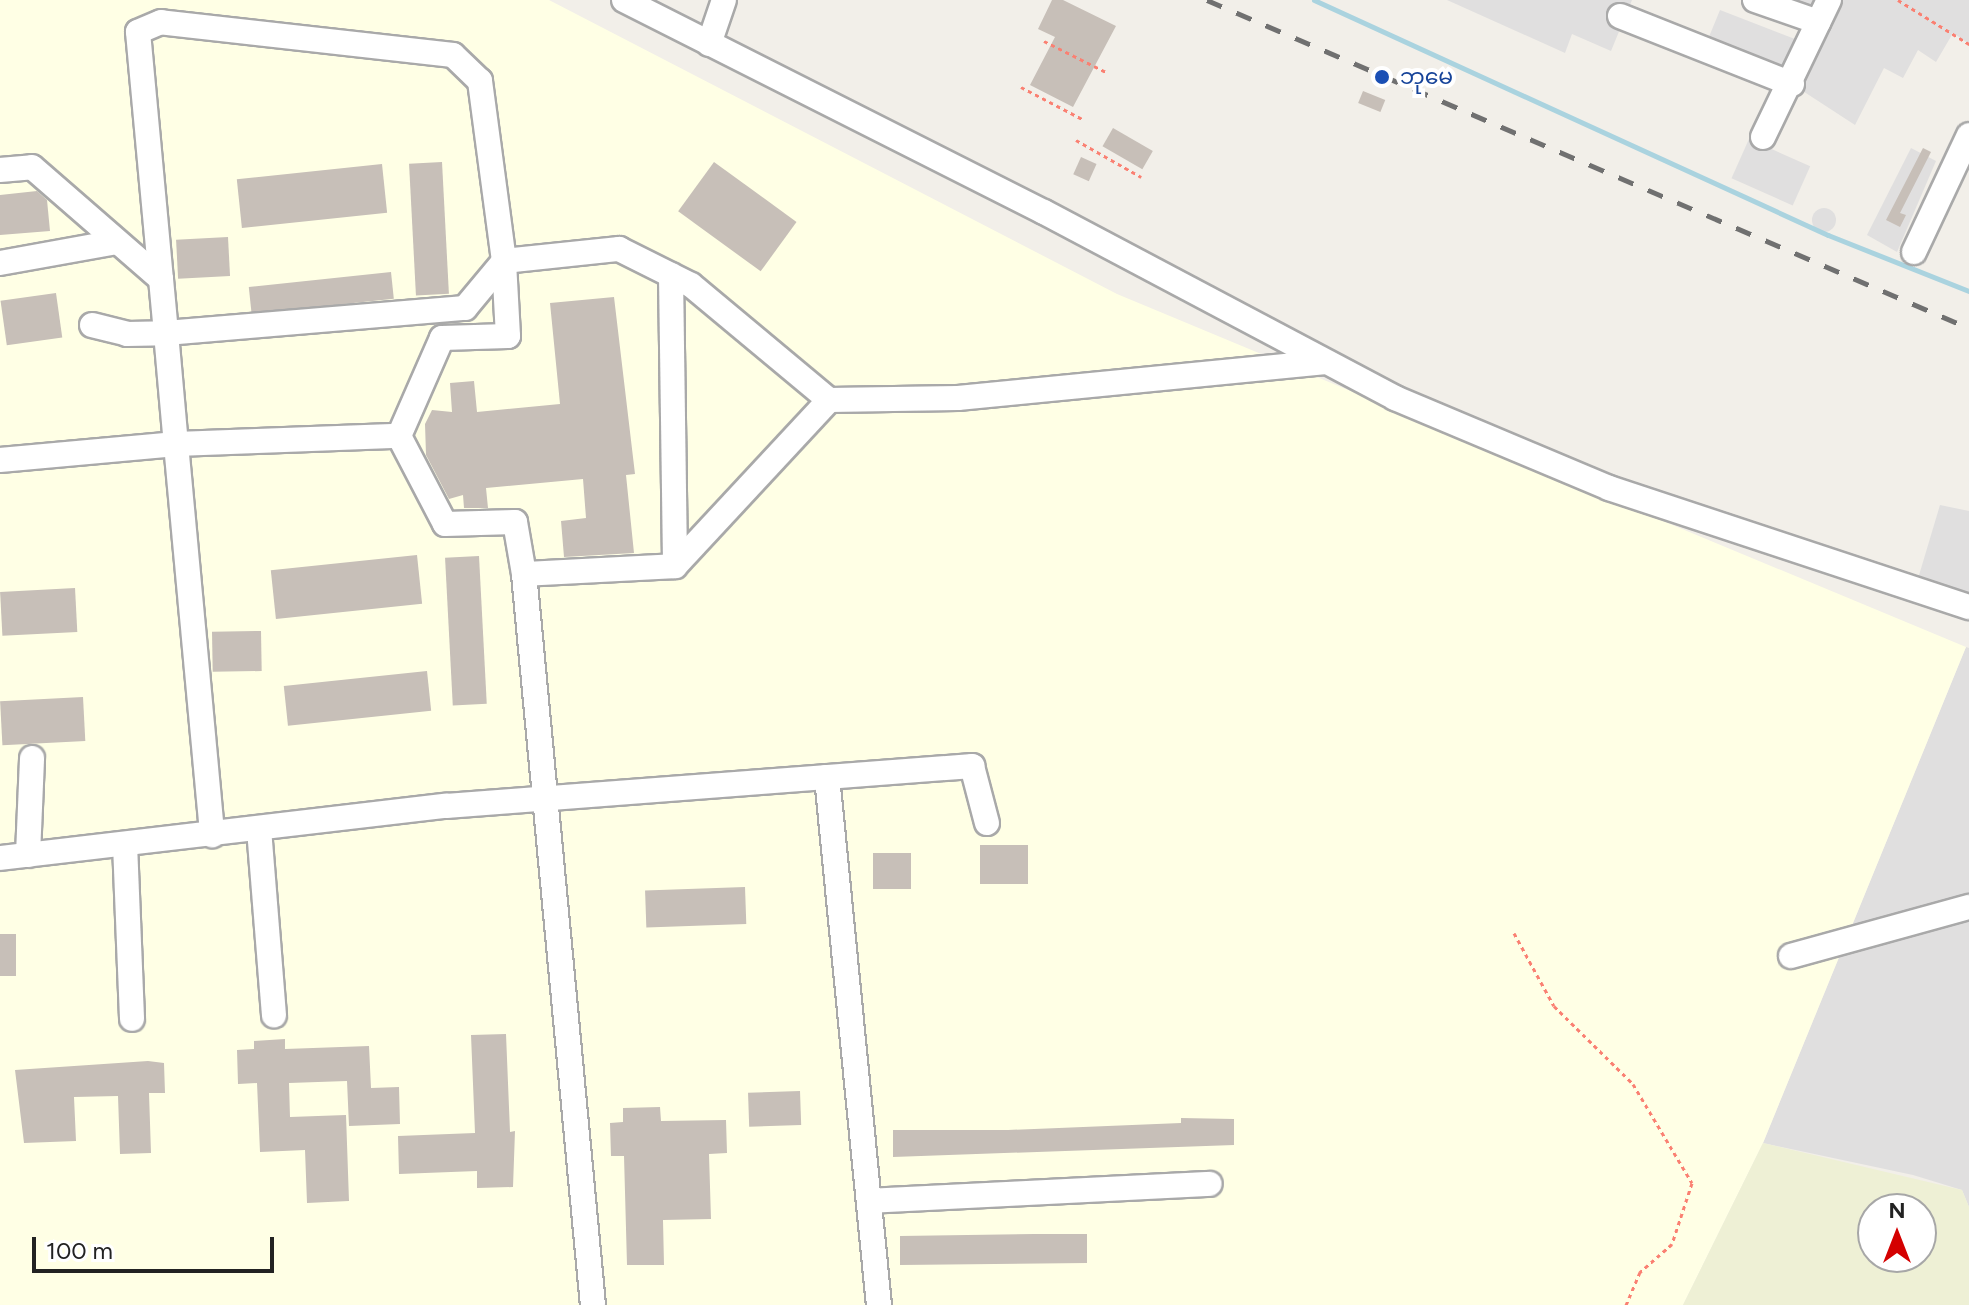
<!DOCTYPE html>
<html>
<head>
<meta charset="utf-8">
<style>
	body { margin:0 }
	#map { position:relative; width:1969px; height:1305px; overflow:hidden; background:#f2efe9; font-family:Figtree,"Noto Sans Myanmar",sans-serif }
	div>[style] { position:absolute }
	.residential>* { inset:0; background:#e0dfdf; transform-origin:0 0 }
	.round { border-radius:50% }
	.education>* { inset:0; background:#ffffe5 }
	.farmland>* { inset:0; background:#eef0d5 }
	.stream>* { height:5px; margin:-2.5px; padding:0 2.5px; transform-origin:2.5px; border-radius:2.5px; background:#aad3df }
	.building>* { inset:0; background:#c7bfb8; transform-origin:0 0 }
	.path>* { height:3px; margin-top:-1.5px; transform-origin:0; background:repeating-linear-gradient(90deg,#fa8072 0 4px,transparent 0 8px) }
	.roads { filter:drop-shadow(2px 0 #a9a9a9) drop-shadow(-2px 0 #a9a9a9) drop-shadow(0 2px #a9a9a9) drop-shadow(0 -2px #a9a9a9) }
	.minor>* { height:24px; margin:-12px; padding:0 12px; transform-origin:12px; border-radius:12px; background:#fff }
	.rail>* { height:5px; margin-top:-2.5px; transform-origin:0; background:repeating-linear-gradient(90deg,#707070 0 16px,transparent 0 32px) }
	.dots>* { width:22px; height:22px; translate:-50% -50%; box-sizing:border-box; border:4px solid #fff; border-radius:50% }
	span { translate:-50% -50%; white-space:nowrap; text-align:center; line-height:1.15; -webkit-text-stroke:8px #fff; paint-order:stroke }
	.transit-label { font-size:22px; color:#164399 }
	.left { translate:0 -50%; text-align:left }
	.north { position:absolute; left:1857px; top:1193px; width:80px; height:80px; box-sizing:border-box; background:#fff; border:2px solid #a7a7a7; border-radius:50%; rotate:0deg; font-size:22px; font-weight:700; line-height:32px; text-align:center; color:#222 }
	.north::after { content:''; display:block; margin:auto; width:28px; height:36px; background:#d40000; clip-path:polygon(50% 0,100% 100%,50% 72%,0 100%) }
	.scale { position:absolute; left:32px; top:1237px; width:242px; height:36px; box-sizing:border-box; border:4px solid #222; border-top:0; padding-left:10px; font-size:24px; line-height:28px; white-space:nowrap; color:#222; -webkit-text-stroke:6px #fff; paint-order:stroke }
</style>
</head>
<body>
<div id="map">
	<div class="residential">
		<div style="clip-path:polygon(1447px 0,1632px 0,1611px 51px,1572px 34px,1565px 53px)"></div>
		<div style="clip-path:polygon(1755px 0,1969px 0,1969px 44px,1953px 33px,1936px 62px,1918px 50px,1903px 78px,1884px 68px,1855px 125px,1792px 84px,1704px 49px,1720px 10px,1808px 44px,1817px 22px)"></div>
		<div style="left:1749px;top:139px;width:67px;height:43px;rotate:24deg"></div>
		<div style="clip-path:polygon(1911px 148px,1936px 161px,1897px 252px,1867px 235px)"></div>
		<div class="round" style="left:1812px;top:208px;width:24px;height:24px"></div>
		<div style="clip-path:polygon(1940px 505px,1969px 511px,1969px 597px,1917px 582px)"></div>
		<div style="clip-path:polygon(1966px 647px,1969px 648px,1969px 1207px,1962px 1190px,1913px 1175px,1763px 1143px)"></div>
	</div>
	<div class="education">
		<div style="clip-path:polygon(0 0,549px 0,1117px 294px,1966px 647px,1763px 1143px,1683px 1305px,0 1305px)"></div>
	</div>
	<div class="farmland">
		<div style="clip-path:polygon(evenodd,1763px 1143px,1962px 1190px,1969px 1207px,1969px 1305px,1683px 1305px,1763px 1143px,1873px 1209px,1921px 1209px,1921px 1257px,1873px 1257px,1873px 1209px)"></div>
	</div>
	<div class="stream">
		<div style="left:1314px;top:0;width:565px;rotate:24.57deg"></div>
		<div style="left:1828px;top:235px;width:152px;rotate:21.7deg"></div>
	</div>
	<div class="building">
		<div style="clip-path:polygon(1052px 0,1063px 0,1116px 26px,1073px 107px,1030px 85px,1055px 37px,1038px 29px)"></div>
		<div style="left:1363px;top:91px;width:24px;height:13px;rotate:22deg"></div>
		<div style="left:1113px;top:128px;width:46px;height:21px;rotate:30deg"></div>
		<div style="clip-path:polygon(1923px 148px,1931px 152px,1900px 213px,1906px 215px,1900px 227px,1886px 220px)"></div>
		<div style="left:1081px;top:157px;width:17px;height:19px;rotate:24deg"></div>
		<div style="left:442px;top:162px;width:132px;height:33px;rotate:87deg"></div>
		<div style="left:714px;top:162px;width:102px;height:61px;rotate:36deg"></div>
		<div style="left:382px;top:164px;width:49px;height:146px;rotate:84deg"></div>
		<div style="clip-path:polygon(37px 191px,47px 200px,50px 231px,0 235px,0 195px)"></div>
		<div style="left:228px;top:237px;width:39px;height:52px;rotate:87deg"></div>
		<div style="left:391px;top:272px;width:27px;height:143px;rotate:84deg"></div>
		<div style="left:56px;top:293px;width:45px;height:56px;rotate:82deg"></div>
		<div style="clip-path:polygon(614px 297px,635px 474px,626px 475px,634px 553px,564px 557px,561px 521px,586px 518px,583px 479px,486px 488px,488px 508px,464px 508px,463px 495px,449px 499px,426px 455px,425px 424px,432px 410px,452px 412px,450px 383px,474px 381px,477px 412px,560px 404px,550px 303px)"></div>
		<div style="left:417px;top:555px;width:49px;height:147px;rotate:84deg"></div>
		<div style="left:479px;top:556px;width:148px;height:34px;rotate:87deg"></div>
		<div style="left:75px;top:588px;width:44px;height:75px;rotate:87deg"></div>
		<div style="left:261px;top:631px;width:40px;height:49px;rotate:89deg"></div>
		<div style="left:427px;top:671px;width:40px;height:144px;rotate:84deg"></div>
		<div style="left:83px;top:697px;width:44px;height:83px;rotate:87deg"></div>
		<div style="left:980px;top:845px;width:48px;height:39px"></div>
		<div style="left:873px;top:853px;width:38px;height:36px"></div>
		<div style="left:745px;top:887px;width:37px;height:100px;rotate:88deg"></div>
		<div style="left:0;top:934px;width:16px;height:42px"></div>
		<div style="clip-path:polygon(506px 1034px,510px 1132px,515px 1131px,513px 1187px,477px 1188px,477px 1171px,399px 1174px,398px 1136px,475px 1133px,471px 1035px)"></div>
		<div style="clip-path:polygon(285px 1039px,285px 1049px,369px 1046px,371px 1088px,399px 1087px,400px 1124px,349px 1126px,347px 1081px,289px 1083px,290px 1117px,346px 1115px,349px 1201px,307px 1203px,305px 1150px,260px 1152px,257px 1083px,238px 1084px,237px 1050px,254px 1049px,254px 1041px)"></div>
		<div style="clip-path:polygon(148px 1061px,164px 1063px,165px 1093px,149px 1093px,151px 1153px,120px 1154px,118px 1096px,74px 1097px,76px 1141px,24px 1143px,15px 1070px)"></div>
		<div style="left:800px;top:1091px;width:34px;height:52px;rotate:88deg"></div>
		<div style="clip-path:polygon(660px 1107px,661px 1121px,726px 1120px,727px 1153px,709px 1154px,711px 1219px,663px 1220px,664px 1265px,627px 1265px,624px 1156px,611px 1156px,610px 1123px,623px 1122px,623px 1108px)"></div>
		<div style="clip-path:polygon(1181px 1118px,1234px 1119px,1234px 1145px,893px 1157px,893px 1130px,1008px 1130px,1181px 1123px)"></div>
		<div style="clip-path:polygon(1034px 1234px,1087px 1234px,1087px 1263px,900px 1265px,900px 1236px)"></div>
	</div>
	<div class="path">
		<div style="left:1898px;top:0;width:84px;rotate:31.8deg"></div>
		<div style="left:1044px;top:41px;width:69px;rotate:26.6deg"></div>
		<div style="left:1021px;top:87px;width:71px;rotate:27.6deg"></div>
		<div style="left:1076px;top:140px;width:75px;rotate:29.6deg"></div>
		<div style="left:1514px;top:933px;width:83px;rotate:61.3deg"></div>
		<div style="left:1554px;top:1006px;width:111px;rotate:44.6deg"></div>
		<div style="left:1633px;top:1084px;width:115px;rotate:59.2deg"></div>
		<div style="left:1692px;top:1183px;width:64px;rotate:108.2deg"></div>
		<div style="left:1672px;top:1244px;width:43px;rotate:138.8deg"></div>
		<div style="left:1640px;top:1272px;width:36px;rotate:113deg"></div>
	</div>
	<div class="roads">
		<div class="minor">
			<div style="left:624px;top:0;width:470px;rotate:26.8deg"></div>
			<div style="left:1044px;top:212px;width:397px;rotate:27.9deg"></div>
			<div style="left:1395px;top:398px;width:232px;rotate:22.8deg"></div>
			<div style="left:1609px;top:488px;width:379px;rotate:18.3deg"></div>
			<div style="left:1755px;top:0;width:67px;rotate:19.2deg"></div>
			<div style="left:1620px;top:16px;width:185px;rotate:21.6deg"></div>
			<div style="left:709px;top:44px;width:46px;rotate:-71.2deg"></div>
			<div style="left:1763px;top:137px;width:152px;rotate:-64.3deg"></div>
			<div style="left:0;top:170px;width:32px;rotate:-5deg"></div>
			<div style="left:32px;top:167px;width:171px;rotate:41deg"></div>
			<div style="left:1914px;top:252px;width:129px;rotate:-64.8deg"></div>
			<div style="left:0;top:263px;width:119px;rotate:-10.2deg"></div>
			<div style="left:671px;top:275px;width:291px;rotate:89.2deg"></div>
			<div style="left:92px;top:325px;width:36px;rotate:14deg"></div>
			<div style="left:127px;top:334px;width:39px;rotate:-1deg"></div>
			<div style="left:166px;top:333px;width:300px;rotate:-4.8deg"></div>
			<div style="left:465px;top:308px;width:61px;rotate:-50.3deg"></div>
			<div style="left:504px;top:261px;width:182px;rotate:-97.6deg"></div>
			<div style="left:480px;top:81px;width:37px;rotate:-136deg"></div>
			<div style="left:453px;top:55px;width:294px;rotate:-173.6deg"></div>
			<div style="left:161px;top:22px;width:25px;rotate:157deg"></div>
			<div style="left:138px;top:32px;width:248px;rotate:84.7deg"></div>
			<div style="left:161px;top:279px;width:54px;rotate:84.7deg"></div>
			<div style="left:166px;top:333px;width:111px;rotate:84.9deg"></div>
			<div style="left:176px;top:444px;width:393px;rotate:84.7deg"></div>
			<div style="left:399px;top:436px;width:99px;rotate:62.4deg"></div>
			<div style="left:445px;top:524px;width:70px;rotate:-1.6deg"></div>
			<div style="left:515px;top:522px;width:53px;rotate:80.2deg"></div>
			<div style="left:524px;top:574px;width:151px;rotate:-3deg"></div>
			<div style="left:675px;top:566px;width:226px;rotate:-47.1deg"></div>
			<div style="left:0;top:460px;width:177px;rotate:-5.2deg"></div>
			<div style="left:176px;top:444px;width:223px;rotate:-2.1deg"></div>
			<div style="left:399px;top:436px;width:107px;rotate:-66.3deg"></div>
			<div style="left:442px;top:338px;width:66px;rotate:-1.7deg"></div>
			<div style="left:508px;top:336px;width:75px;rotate:-93.1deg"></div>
			<div style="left:504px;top:261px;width:116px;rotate:-6deg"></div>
			<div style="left:619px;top:249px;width:80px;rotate:26.6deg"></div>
			<div style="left:691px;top:285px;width:180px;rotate:39.8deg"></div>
			<div style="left:829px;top:400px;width:129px;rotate:-0.9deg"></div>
			<div style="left:958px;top:398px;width:367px;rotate:-5.6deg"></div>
			<div style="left:524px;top:574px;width:734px;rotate:84.61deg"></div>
			<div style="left:827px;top:777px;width:531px;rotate:84.38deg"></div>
			<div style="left:259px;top:829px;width:187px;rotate:85.4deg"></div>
			<div style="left:125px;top:844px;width:175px;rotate:87.7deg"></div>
			<div style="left:28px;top:855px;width:97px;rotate:-87.6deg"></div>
			<div style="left:0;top:858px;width:449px;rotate:-6.7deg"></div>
			<div style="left:446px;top:806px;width:528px;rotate:-4.35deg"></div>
			<div style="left:972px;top:766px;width:59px;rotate:75.3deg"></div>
			<div style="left:1791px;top:956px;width:185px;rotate:-15.4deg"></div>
			<div style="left:869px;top:1201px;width:341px;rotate:-2.9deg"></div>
		</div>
	</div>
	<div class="rail">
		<div style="left:1207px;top:0;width:830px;rotate:23.29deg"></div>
	</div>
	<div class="dots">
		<div style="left:1382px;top:77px;background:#1a4fb4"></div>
	</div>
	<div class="transit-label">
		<span class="left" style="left:1400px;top:77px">ဘုမေ</span>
	</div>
	<div class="north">N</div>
	<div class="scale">100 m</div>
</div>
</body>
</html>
